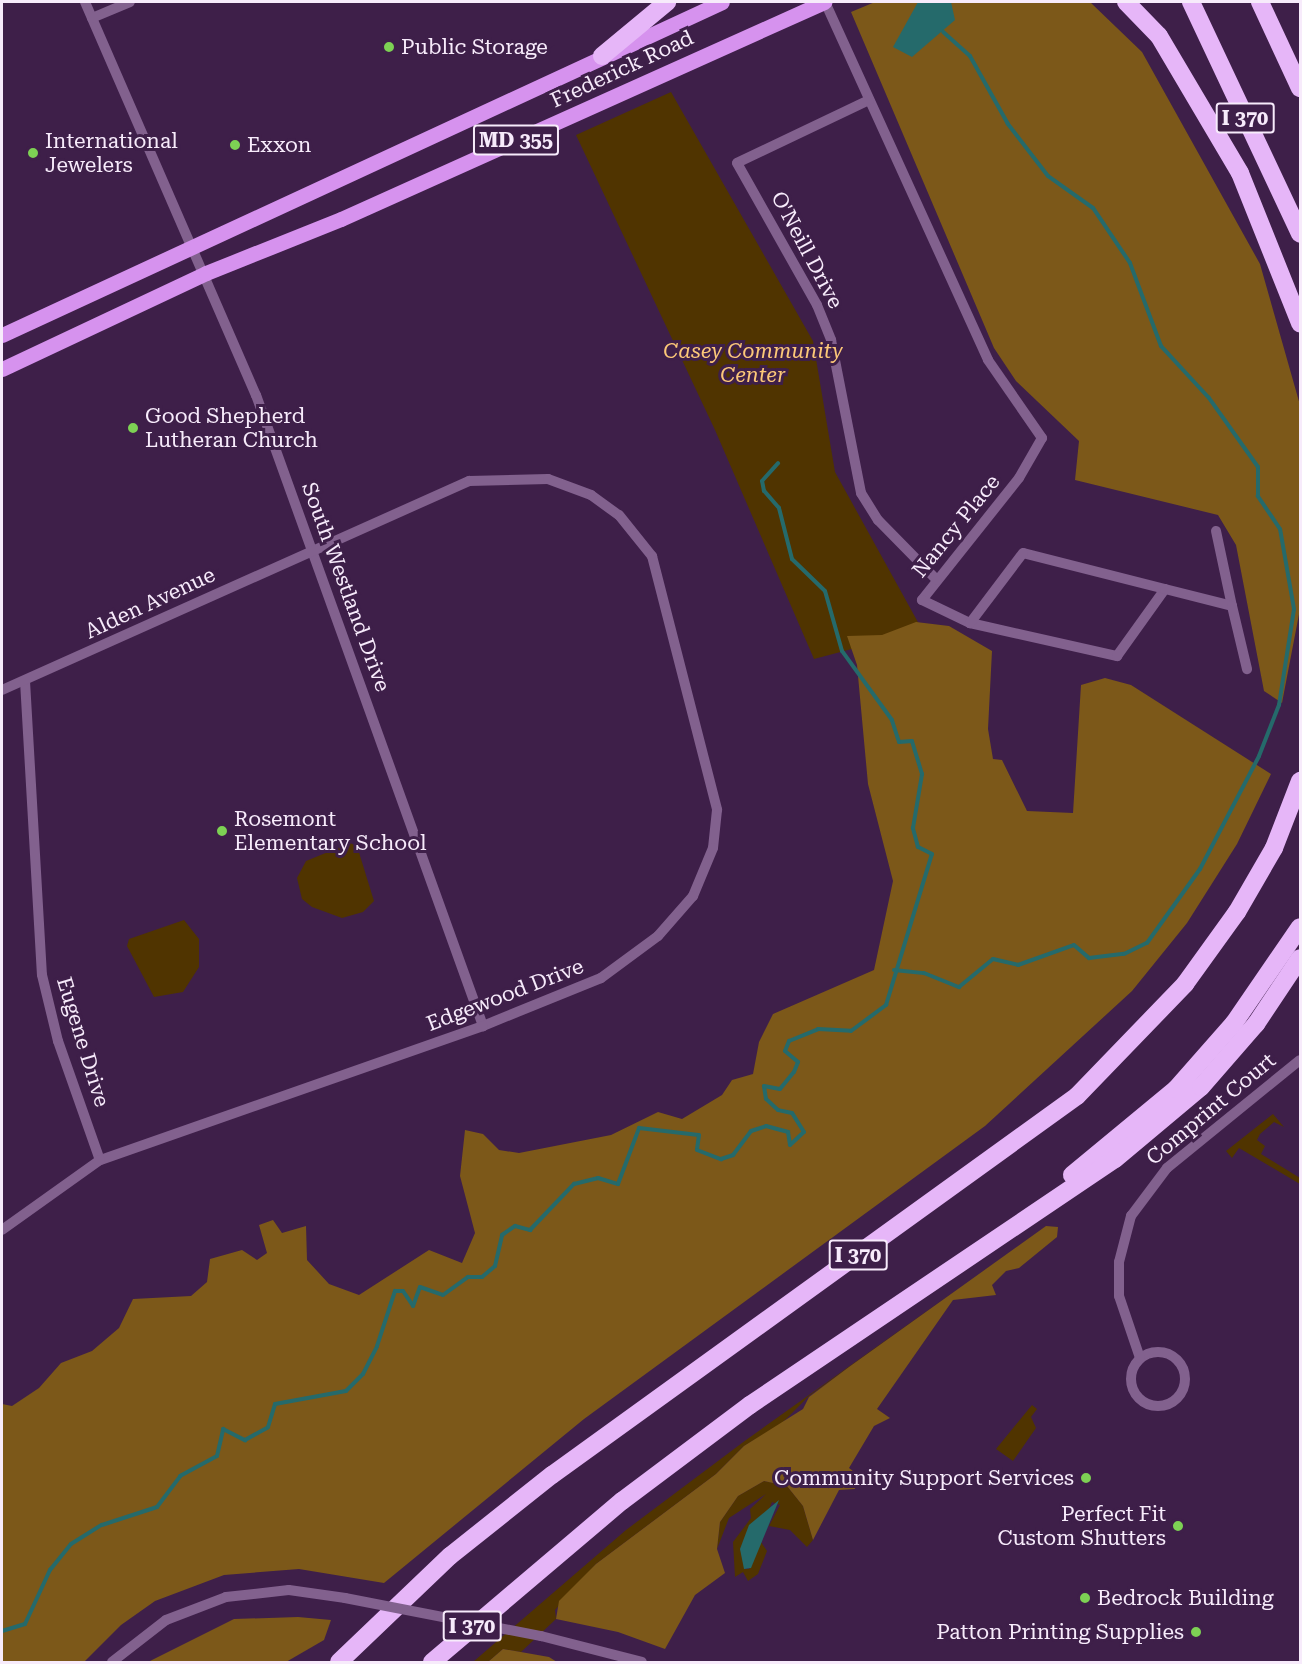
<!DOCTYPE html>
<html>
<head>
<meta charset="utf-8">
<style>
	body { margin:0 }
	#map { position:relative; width:1302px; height:1664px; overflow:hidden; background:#3e1f49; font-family:"Roboto Serif",serif }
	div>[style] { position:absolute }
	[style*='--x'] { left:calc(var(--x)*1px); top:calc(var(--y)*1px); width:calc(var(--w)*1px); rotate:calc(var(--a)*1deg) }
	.green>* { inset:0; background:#503400 }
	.forest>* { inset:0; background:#7c5819 }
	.water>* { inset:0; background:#256a6b }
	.stream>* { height:4px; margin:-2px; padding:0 2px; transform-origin:2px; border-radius:2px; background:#256a6b }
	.street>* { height:10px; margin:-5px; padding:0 5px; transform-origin:5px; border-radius:5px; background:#82618e }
	.street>.ring { margin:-5px; padding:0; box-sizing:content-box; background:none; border:10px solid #82618e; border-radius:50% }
	.primary>* { height:15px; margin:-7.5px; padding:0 7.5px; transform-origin:7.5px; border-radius:7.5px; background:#d692ee }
	.highway>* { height:18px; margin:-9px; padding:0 9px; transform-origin:9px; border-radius:9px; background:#e6b6f8 }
	.street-bridge>* { height:10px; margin:-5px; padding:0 5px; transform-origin:5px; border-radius:5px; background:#82618e }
	.dots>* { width:16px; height:16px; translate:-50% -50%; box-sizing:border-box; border:3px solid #3e1f49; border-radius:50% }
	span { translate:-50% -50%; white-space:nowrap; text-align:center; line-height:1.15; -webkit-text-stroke:6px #3e1f49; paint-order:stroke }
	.shield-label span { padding:2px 4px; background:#3e1f49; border:2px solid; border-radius:4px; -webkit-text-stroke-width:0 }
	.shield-label { font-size:20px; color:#f7ebfb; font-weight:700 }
	.poi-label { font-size:21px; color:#f7ebfb }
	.left { translate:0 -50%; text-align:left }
	.right { translate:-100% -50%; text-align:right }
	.street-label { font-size:21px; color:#f7ebfb }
	.park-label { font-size:21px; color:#fcc878; font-style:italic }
	.frame { position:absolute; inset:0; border:3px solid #f7ebfb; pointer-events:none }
</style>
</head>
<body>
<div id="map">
	<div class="green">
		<div style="clip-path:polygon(671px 92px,813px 341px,835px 472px,919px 624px,897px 637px,814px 659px,715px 430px,576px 135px)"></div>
		<div style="clip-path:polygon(350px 843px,357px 846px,374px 901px,363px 912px,342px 918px,312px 907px,302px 899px,297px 878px,306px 861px)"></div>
		<div style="clip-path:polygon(184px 920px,199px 939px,199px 967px,183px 992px,154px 997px,127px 946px,129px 939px)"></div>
		<div style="clip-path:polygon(1273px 1114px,1284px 1127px,1274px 1122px,1260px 1134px,1257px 1140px,1265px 1146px,1261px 1154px,1300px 1178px,1300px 1184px,1239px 1148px,1232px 1158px,1226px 1151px)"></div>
		<div style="clip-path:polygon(959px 1288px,809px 1396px,780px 1425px,744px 1446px,716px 1474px,596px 1564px,555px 1610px,556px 1619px,521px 1652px,503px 1649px,488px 1662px,473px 1662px,626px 1530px,746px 1440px)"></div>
		<div style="clip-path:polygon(1032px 1405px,1037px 1409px,1031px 1417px,1036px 1428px,1013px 1461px,996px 1449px)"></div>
		<div style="clip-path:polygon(764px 1481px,787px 1486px,803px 1506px,813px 1540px,807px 1547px,790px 1530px,769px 1526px,780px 1505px,772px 1502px,744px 1569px,749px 1569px,761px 1542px,767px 1551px,758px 1574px,748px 1581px,743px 1572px,735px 1577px,733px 1542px,751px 1518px,750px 1509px,766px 1494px,729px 1518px,717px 1549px,720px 1522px,738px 1496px)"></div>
	</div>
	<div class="forest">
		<div style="clip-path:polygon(875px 2px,1090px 2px,1142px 52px,1260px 264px,1300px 405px,1300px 609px,1282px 703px,1264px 691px,1236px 545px,1218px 515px,1075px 480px,1079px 441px,1016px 381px,994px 348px,851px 12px)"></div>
		<div style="clip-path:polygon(916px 622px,949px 626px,992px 651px,988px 729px,993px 759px,1002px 760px,1027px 811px,1073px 813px,1081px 685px,1105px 678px,1131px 685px,1271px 774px,1237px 844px,1187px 923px,1132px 991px,985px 1126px,584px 1419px,384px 1583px,299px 1569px,224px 1575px,155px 1601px,121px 1625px,84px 1662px,2px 1662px,2px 1404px,12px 1406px,39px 1388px,61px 1363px,92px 1351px,119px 1328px,133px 1299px,191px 1296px,207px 1282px,210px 1259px,242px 1250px,257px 1260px,267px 1253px,259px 1225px,273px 1220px,282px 1233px,306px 1226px,307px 1260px,329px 1284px,359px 1295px,429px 1250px,462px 1263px,475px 1233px,460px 1176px,465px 1130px,483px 1134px,499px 1150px,519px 1153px,611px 1135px,658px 1112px,682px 1119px,722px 1095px,732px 1080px,753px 1074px,759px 1042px,773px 1014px,874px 970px,893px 881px,868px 784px,857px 665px,847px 636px,882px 635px)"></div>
		<div style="clip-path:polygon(1046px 1226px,1058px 1227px,1057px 1237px,1019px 1268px,1006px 1271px,992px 1285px,996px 1295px,953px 1300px,877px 1409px,890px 1418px,874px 1426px,849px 1468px,857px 1474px,855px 1489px,839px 1490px,813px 1540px,803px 1506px,787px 1486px,764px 1481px,738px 1496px,720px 1522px,717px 1549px,725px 1573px,695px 1595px,665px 1649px,618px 1632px,556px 1619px,559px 1601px,596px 1564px,716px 1474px,744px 1446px,803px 1409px,809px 1397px,849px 1367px)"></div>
		<div style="clip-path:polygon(298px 1617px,331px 1620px,324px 1640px,286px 1662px,148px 1662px,234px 1619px)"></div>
		<div style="clip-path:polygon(503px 1649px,549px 1657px,557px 1662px,488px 1662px)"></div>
	</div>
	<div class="water">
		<div style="clip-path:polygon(918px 2px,951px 2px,955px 20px,912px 57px,893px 47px)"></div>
		<div style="clip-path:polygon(779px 1500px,751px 1568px,744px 1569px,740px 1549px,749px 1525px)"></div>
	</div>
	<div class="stream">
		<div style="--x:894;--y:970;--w:30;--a:6"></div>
		<div style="--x:924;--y:973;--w:38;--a:22"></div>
		<div style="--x:959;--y:987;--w:44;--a:-39.5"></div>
		<div style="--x:993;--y:959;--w:26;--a:13"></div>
		<div style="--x:1018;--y:965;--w:59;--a:-19.7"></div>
		<div style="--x:1074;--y:945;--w:20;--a:41"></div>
		<div style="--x:1089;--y:958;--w:35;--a:-7"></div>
		<div style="--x:1124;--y:954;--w:25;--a:-26"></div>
		<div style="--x:1147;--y:943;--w:91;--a:-54.4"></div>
		<div style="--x:1200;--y:869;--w:127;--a:-62.4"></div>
		<div style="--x:1259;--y:756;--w:55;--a:-68.6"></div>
		<div style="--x:1279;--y:705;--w:97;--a:-81.1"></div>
		<div style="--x:1294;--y:609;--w:81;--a:-99.9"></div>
		<div style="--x:1280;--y:529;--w:40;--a:-124"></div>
		<div style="--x:1258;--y:496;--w:29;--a:-90"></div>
		<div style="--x:1258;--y:467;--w:85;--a:-125.4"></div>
		<div style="--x:1209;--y:398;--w:71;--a:-132.7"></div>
		<div style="--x:1161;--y:346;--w:89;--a:-110.5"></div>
		<div style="--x:1130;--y:263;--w:66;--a:-123.9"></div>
		<div style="--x:1093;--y:208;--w:55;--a:-144.6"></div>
		<div style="--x:1048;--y:176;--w:66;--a:-127.6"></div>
		<div style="--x:1008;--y:124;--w:78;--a:-119.2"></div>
		<div style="--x:970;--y:56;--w:36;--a:-138"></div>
		<div style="--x:2;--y:1631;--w:24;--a:-17"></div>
		<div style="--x:25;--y:1624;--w:60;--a:-65.2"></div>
		<div style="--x:50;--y:1570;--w:33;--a:-51"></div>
		<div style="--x:71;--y:1544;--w:36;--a:-32"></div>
		<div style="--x:102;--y:1525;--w:58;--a:-18.1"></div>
		<div style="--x:157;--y:1507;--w:39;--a:-53"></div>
		<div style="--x:180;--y:1476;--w:42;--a:-28.4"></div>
		<div style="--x:217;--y:1456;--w:28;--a:-77"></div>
		<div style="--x:223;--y:1429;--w:25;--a:27"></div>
		<div style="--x:245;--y:1440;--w:26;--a:-29"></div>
		<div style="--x:268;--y:1427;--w:24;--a:-73"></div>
		<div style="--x:275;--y:1404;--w:72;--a:-10.4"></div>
		<div style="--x:346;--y:1391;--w:24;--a:-45"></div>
		<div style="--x:363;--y:1374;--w:31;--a:-63"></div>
		<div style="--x:377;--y:1346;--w:58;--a:-71.9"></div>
		<div style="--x:395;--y:1291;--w:8;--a:0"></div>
		<div style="--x:403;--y:1291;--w:18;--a:56"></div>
		<div style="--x:413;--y:1306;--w:20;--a:-70"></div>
		<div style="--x:420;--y:1287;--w:24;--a:19"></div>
		<div style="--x:443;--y:1295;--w:31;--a:-36"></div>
		<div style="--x:468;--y:1277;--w:14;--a:0"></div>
		<div style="--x:482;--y:1277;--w:17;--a:-40"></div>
		<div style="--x:495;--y:1266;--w:32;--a:-77"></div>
		<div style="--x:502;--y:1235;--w:16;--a:-35"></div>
		<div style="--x:515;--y:1226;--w:16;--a:15"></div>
		<div style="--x:530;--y:1230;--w:64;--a:-46.3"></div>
		<div style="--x:574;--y:1184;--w:25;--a:-14"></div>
		<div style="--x:598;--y:1178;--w:21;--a:17"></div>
		<div style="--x:618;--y:1184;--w:60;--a:-69.4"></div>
		<div style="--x:639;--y:1128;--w:60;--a:6.7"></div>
		<div style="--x:699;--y:1135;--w:15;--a:98"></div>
		<div style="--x:697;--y:1150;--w:26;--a:21"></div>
		<div style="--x:721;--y:1159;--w:13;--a:-18"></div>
		<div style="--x:733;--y:1155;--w:30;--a:-53"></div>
		<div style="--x:751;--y:1131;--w:16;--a:-18"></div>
		<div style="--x:766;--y:1126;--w:23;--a:15"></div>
		<div style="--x:788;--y:1132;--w:13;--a:81"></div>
		<div style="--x:790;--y:1145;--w:19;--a:-43"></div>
		<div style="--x:804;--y:1132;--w:22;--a:-122"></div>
		<div style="--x:792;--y:1113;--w:14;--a:-168"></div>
		<div style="--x:778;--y:1110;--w:16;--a:-137"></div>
		<div style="--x:766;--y:1099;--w:13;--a:-99"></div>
		<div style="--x:764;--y:1086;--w:16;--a:11"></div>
		<div style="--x:780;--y:1089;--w:22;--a:-51"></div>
		<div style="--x:794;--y:1072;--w:11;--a:-68"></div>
		<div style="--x:798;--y:1062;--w:17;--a:-140"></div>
		<div style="--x:785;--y:1051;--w:11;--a:-68"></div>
		<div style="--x:789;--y:1041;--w:31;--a:-22"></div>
		<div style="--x:818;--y:1029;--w:33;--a:3"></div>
		<div style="--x:851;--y:1031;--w:44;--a:-36.6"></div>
		<div style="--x:886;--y:1005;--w:158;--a:-73.1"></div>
		<div style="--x:932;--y:854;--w:16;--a:-153"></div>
		<div style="--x:918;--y:847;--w:20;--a:-105"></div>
		<div style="--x:913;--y:828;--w:55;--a:-80.5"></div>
		<div style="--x:922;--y:774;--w:34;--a:-107"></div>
		<div style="--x:912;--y:741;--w:13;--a:176"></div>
		<div style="--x:899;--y:742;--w:23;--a:-108"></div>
		<div style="--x:892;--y:720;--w:85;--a:-125.9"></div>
		<div style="--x:842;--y:651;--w:62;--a:-105.8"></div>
		<div style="--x:825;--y:591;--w:46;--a:-135.9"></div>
		<div style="--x:792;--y:559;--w:53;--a:-104.3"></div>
		<div style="--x:779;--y:508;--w:23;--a:-131"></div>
		<div style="--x:764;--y:491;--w:10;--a:-101"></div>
		<div style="--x:762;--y:481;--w:24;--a:-48"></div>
	</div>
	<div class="street">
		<div style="--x:85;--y:2;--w:429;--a:66.5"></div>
		<div style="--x:256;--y:395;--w:671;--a:70.21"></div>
		<div style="--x:825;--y:2;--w:393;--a:65.5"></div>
		<div style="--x:988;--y:360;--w:95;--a:55.3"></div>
		<div style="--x:1042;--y:438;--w:46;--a:119.9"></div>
		<div style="--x:1019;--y:478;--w:156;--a:128.5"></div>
		<div style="--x:922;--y:600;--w:53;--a:25.6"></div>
		<div style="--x:970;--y:623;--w:151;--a:12.7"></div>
		<div style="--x:1117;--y:656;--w:82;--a:-54.4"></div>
		<div style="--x:1165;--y:589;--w:146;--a:-165.8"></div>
		<div style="--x:1023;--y:553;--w:88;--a:127.1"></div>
		<div style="--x:92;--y:18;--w:41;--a:-22.8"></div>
		<div style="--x:869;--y:100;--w:146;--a:154.5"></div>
		<div style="--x:737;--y:163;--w:163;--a:60.6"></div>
		<div style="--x:817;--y:305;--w:38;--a:68"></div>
		<div style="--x:831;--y:340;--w:156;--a:78.9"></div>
		<div style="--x:861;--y:493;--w:32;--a:58"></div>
		<div style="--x:878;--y:520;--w:84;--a:45.5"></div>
		<div style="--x:1216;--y:531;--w:77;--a:78"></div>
		<div style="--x:1165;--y:589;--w:69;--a:14.2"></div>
		<div style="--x:1232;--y:606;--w:65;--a:76.6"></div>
		<div style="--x:25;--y:681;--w:294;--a:86.7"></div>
		<div style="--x:42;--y:975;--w:68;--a:76.4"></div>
		<div style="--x:58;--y:1041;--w:126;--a:70.6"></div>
		<div style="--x:2;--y:690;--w:512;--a:-24.11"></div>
		<div style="--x:469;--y:481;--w:79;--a:-1.5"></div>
		<div style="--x:548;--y:479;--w:46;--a:20.4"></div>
		<div style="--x:591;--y:495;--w:34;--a:36"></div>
		<div style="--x:619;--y:515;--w:53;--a:51.2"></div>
		<div style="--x:652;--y:556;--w:262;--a:75.6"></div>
		<div style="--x:717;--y:810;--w:38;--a:96"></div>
		<div style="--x:713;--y:848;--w:52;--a:112.6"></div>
		<div style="--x:693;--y:896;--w:53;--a:131.2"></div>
		<div style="--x:658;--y:936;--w:71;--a:143.6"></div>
		<div style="--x:601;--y:978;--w:127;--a:157.9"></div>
		<div style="--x:483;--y:1026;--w:406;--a:160.7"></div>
		<div style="--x:100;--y:1160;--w:120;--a:144.5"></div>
		<div class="ring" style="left:1131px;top:1352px;width:44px;height:44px"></div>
		<div style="--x:1140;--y:1358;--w:65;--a:-108.7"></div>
		<div style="--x:1119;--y:1296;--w:34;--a:-90"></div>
		<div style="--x:1119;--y:1262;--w:48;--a:-75.4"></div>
		<div style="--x:1131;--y:1216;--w:60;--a:-53.1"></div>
		<div style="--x:1167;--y:1168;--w:171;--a:-39.1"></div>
		<div style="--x:541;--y:1636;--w:104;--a:14.4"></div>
		<div style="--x:112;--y:1662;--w:68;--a:-37.9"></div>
		<div style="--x:166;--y:1620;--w:64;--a:-21"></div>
		<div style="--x:226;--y:1597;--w:63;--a:-6.3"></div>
		<div style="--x:289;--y:1590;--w:57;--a:8.1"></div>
	</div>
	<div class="primary">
		<div style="--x:2;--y:335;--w:793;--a:-24.82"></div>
		<div style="--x:2;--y:369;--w:225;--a:-25.2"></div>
		<div style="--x:206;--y:273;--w:145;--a:-21.8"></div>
		<div style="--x:341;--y:219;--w:530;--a:-24.19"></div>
	</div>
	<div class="highway">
		<div style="--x:1126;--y:2;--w:47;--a:45.9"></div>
		<div style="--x:1159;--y:36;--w:159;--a:59.4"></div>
		<div style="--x:1240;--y:173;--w:162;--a:68.2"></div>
		<div style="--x:1191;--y:2;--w:256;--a:64.8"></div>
		<div style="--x:1260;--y:2;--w:95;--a:65.1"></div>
		<div style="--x:602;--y:56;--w:85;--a:-39.7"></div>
		<div style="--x:1072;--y:1175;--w:135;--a:-39.6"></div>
		<div style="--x:1176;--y:1089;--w:88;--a:-48.7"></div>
		<div style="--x:1234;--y:1023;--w:116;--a:-55.5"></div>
		<div style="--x:339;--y:1662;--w:153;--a:-43.7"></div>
		<div style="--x:450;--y:1556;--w:130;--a:-38.5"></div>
		<div style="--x:552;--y:1475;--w:648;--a:-35.83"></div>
		<div style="--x:1077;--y:1096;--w:156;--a:-46"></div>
		<div style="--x:1185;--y:984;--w:89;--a:-54.2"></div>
		<div style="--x:1237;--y:912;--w:74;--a:-60"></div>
		<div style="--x:1274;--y:848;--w:72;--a:-68.8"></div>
		<div style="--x:432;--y:1662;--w:249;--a:-40.3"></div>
		<div style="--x:622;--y:1501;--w:160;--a:-36.9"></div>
		<div style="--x:750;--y:1405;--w:440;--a:-34"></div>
		<div style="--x:1115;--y:1159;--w:112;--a:-39.9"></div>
		<div style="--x:1201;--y:1087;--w:84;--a:-48.9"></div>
		<div style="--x:1256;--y:1024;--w:79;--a:-56.3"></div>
	</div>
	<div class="street-bridge">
		<div style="--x:345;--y:1598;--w:200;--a:11"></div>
	</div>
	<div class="dots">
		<div style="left:389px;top:47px;background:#7dd154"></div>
		<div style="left:235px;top:145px;background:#7dd154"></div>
		<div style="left:33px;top:153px;background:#7dd154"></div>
		<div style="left:133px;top:428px;background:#7dd154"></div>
		<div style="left:222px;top:831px;background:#7dd154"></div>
		<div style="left:1086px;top:1478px;background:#7dd154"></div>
		<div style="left:1178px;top:1526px;background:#7dd154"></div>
		<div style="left:1085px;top:1598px;background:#7dd154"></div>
		<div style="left:1196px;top:1632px;background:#7dd154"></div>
	</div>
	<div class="shield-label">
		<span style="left:1245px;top:118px">I 370</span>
		<span style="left:516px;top:140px">MD 355</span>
		<span style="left:858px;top:1255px">I 370</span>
		<span style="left:472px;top:1626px">I 370</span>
	</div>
	<div class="poi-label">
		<span class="left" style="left:401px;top:47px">Public Storage</span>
		<span class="left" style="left:45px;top:153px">International<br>Jewelers</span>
		<span class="left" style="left:247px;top:145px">Exxon</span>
		<span class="left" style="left:145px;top:428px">Good Shepherd<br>Lutheran Church</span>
		<span class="left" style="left:234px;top:831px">Rosemont<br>Elementary School</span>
		<span class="right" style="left:1074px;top:1478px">Community Support Services</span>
		<span class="right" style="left:1166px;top:1526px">Perfect Fit<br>Custom Shutters</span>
		<span class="left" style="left:1097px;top:1598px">Bedrock Building</span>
		<span class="right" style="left:1184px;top:1632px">Patton Printing Supplies</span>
	</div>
	<div class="street-label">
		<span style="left:622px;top:69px;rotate:-25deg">Frederick Road</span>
		<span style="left:807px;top:250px;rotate:62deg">O'Neill Drive</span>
		<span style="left:956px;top:526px;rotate:-51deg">Nancy Place</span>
		<span style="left:346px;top:587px;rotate:70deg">South Westland Drive</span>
		<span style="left:150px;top:603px;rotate:-25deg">Alden Avenue</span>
		<span style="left:505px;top:995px;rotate:-21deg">Edgewood Drive</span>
		<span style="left:83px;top:1042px;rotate:73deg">Eugene Drive</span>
		<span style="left:1211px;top:1109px;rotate:-40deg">Comprint Court</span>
	</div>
	<div class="park-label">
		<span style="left:753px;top:363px">Casey Community<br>Center</span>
	</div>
	<div class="frame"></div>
</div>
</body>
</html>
